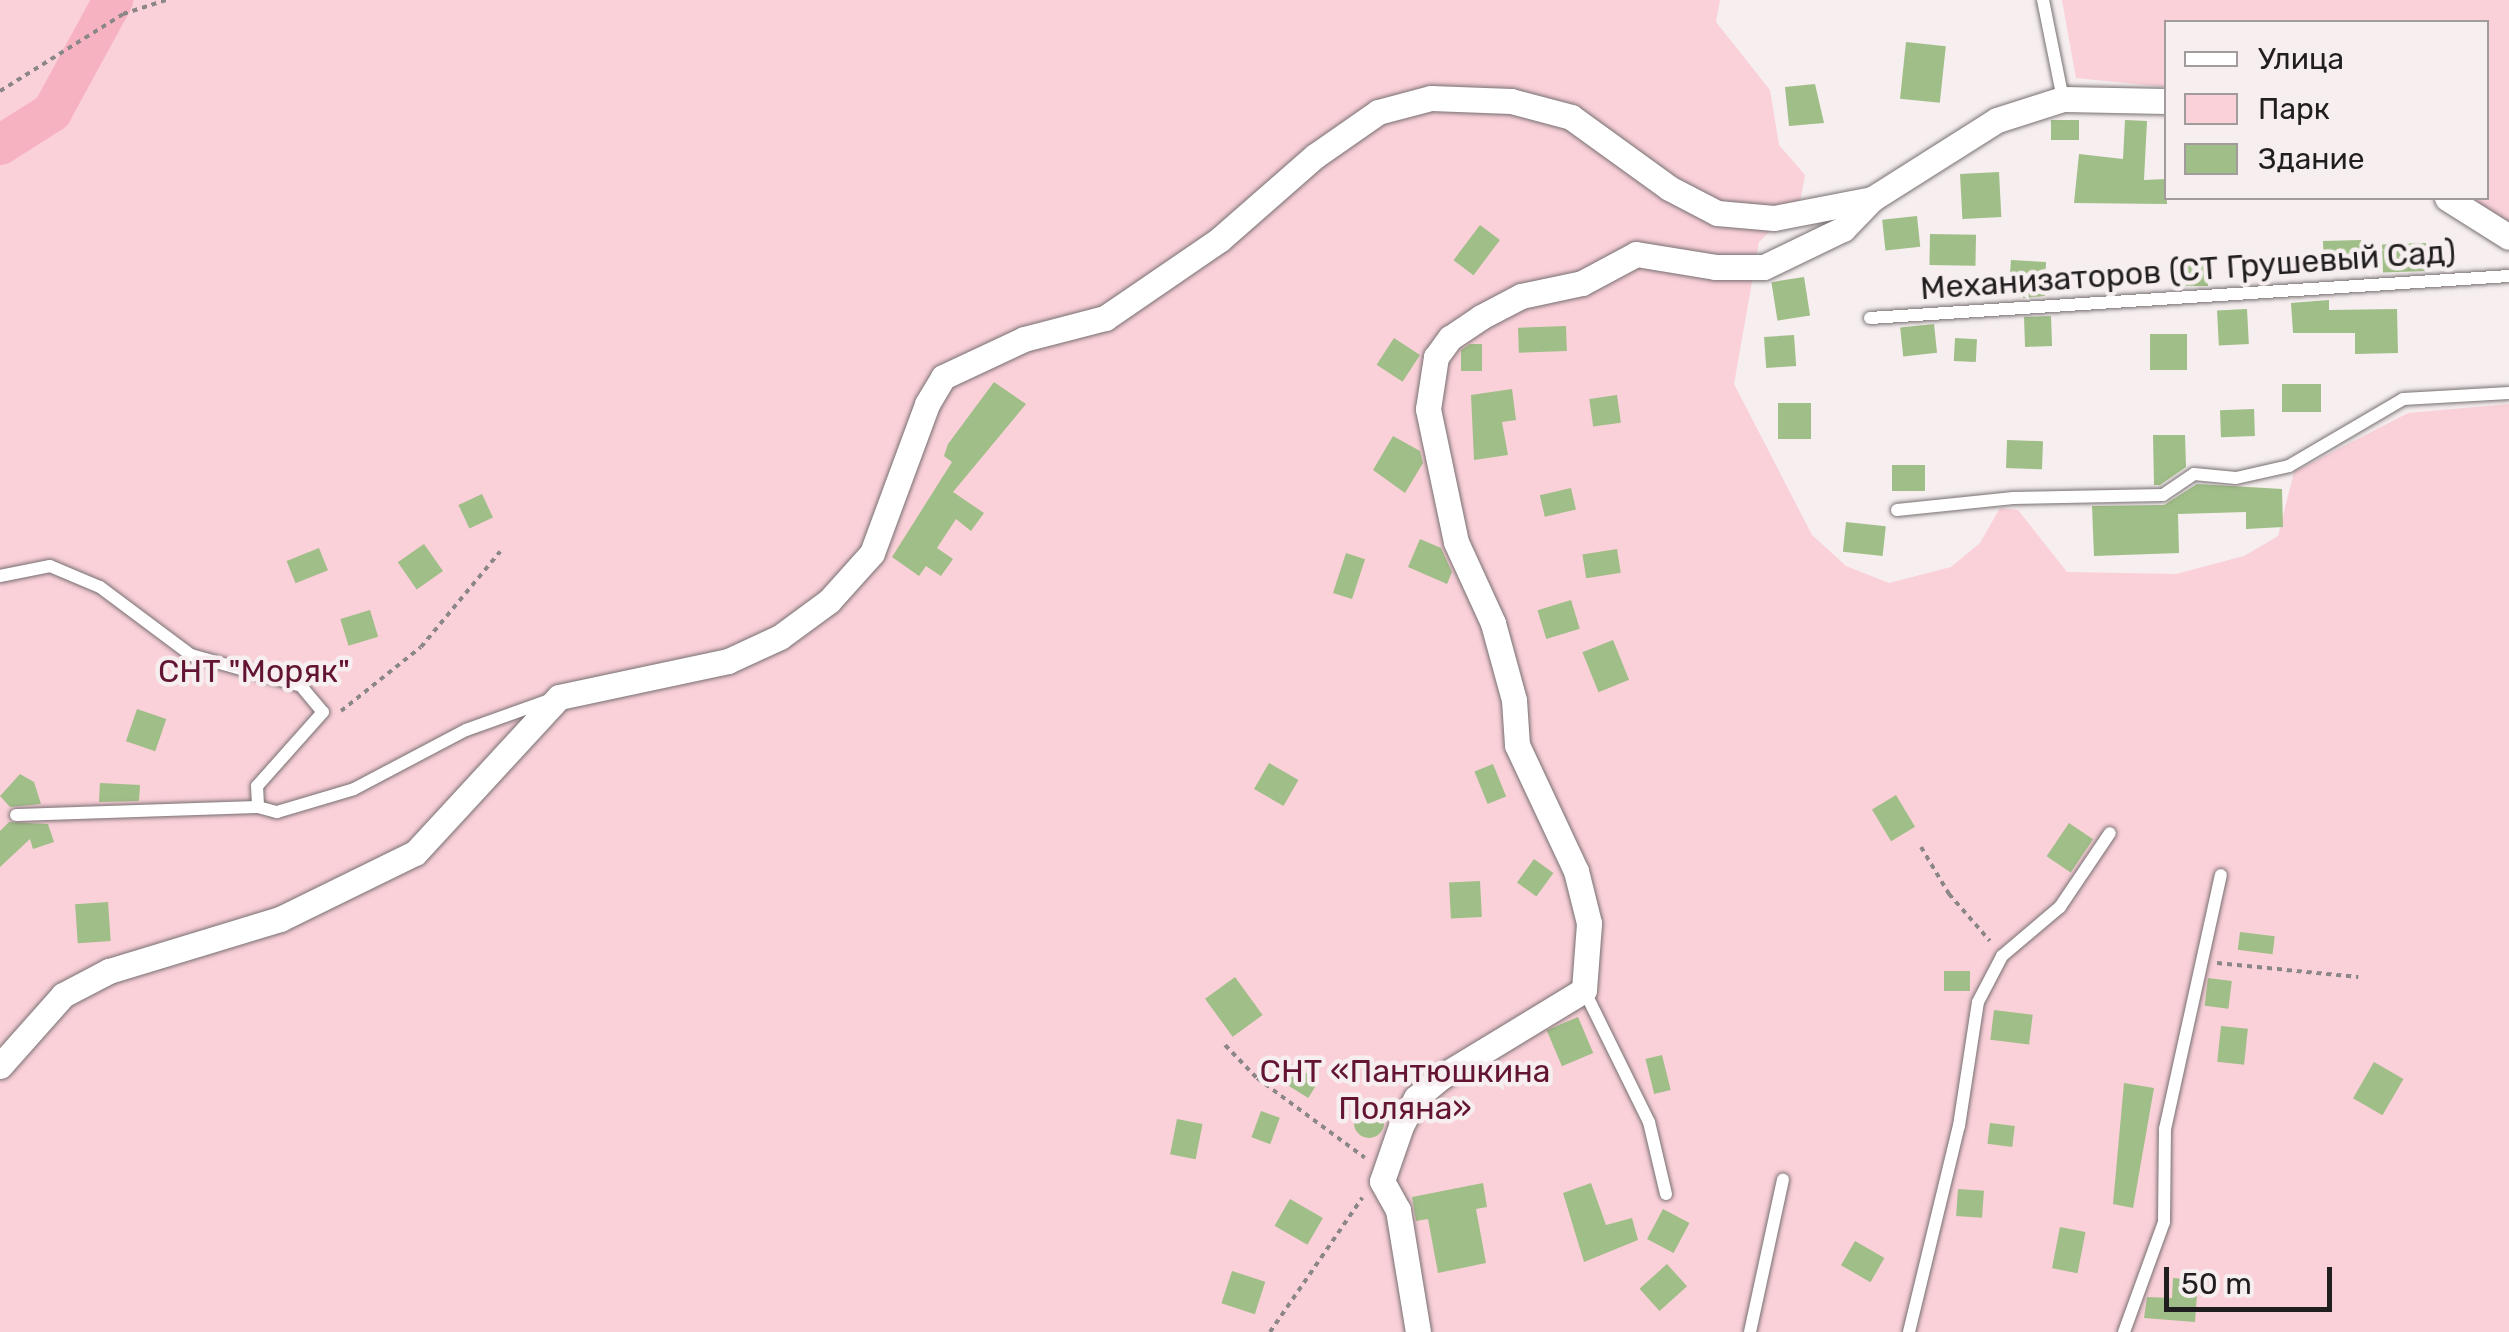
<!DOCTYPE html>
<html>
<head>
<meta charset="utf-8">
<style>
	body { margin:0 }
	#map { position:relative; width:2509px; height:1332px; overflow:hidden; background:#f6eeef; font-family:Rubik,sans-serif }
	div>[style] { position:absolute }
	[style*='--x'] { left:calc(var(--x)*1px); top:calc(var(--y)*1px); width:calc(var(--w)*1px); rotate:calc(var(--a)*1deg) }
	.green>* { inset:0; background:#fad0d9 }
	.river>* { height:40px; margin:-20px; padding:0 20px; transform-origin:20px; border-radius:20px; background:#f7b2c2 }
	.building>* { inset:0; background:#a0be87; transform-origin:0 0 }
	.round { border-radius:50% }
	.path>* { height:4px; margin-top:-2px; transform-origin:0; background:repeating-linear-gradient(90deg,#8b8687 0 5px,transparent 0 10px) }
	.roads { filter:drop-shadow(0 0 2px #777071) drop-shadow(0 0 2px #777071) }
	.lane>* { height:12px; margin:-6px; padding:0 6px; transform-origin:6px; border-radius:6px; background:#fff }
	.street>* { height:25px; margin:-12.5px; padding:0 12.5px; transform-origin:12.5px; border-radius:12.5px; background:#fff }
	span { translate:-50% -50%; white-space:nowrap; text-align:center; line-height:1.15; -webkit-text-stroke:9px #f6eeef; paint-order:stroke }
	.street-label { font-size:32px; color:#211e1f }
	.park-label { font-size:32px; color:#631432 }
	.legend { position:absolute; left:2164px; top:20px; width:325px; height:180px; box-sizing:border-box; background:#f6eeef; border:2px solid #a19b9c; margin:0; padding:12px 18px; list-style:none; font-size:30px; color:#211e1f }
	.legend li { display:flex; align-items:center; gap:20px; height:50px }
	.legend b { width:50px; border:2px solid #a19b9c }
	.scale { position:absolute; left:2164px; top:1267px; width:168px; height:45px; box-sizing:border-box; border:5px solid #211e1f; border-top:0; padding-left:12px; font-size:30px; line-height:35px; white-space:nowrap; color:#211e1f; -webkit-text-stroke:8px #f6eeef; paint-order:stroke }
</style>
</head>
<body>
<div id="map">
	<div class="green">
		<div style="clip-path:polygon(0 0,1720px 0,1716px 22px,1770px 90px,1779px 145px,1805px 175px,1800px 202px,1759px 242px,1734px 384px,1812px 535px,1846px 566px,1889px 583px,1951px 567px,1980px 543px,2000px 508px,2018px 510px,2067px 572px,2176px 574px,2244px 556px,2278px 536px,2294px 472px,2408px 413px,2509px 404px,2509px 1332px,0 1332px)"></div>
		<div style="clip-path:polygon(2062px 0,2509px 0,2509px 224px,2469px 198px,2486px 198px,2486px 22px,2166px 22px,2166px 87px,2076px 78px)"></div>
	</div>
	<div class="river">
		<div style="--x:0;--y:145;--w:62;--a:-32.4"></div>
		<div style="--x:52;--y:112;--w:128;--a:-61.4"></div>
	</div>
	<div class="building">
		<div style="left:1906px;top:42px;width:40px;height:57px;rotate:6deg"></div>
		<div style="clip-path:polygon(1815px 84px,1824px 123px,1789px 126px,1785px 87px)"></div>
		<div style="left:2051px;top:120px;width:28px;height:20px"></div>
		<div style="clip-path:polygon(2125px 120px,2147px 121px,2144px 180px,2166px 179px,2167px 204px,2074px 203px,2079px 154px,2123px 159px)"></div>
		<div style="left:1999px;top:172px;width:45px;height:39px;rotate:87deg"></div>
		<div style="left:1917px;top:216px;width:31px;height:35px;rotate:84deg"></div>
		<div style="left:1480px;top:225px;width:25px;height:44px;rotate:37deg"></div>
		<div style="left:1930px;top:234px;width:46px;height:31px;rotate:1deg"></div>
		<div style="clip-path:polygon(2361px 240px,2362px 259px,2348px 259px,2348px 271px,2324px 272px,2323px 241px)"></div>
		<div style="left:2426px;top:243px;width:28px;height:44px;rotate:88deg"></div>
		<div style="left:2186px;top:256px;width:22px;height:30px"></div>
		<div style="clip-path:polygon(2011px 260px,2046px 262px,2045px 296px,2023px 298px,2023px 289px,2009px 288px)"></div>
		<div style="left:1804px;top:277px;width:39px;height:33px;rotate:81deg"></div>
		<div style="clip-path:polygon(2329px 300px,2329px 310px,2397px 309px,2398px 353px,2355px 354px,2355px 333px,2293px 333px,2291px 303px)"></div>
		<div style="left:2247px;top:309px;width:35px;height:30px;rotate:87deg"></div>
		<div style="left:2051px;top:316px;width:30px;height:27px;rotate:88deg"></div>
		<div style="left:1934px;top:324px;width:29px;height:34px;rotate:84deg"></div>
		<div style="left:1566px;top:326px;width:25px;height:48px;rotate:88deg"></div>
		<div style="left:2150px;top:334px;width:37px;height:36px"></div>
		<div style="left:1794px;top:335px;width:31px;height:30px;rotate:86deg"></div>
		<div style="left:1394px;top:338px;width:31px;height:32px;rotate:33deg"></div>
		<div style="left:1955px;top:338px;width:22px;height:23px;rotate:3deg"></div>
		<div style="clip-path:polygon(1470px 344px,1482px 344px,1482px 371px,1461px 371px,1461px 350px)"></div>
		<div style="clip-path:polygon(994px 382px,1026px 404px,953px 492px,984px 513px,971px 531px,956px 519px,937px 548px,953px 559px,941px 576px,926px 566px,919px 576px,892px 557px,952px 462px,944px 456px,948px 444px)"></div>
		<div style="left:2282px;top:384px;width:39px;height:28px"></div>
		<div style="clip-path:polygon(1512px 389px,1516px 420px,1502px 422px,1508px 455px,1474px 460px,1471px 395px)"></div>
		<div style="left:1617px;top:395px;width:28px;height:28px;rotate:82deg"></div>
		<div style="left:1778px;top:403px;width:33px;height:36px"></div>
		<div style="left:2254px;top:409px;width:27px;height:34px;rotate:88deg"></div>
		<div style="clip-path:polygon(2153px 435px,2185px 435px,2186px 467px,2160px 485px,2154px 485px)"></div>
		<div style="clip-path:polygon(1393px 436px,1420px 451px,1423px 463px,1405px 493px,1373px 470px)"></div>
		<div style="left:2007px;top:440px;width:36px;height:28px;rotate:2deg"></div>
		<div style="left:1892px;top:465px;width:33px;height:26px"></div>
		<div style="clip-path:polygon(2197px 484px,2282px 489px,2283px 527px,2246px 529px,2246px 512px,2178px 514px,2179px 553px,2094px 556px,2092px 506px,2164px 505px)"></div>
		<div style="left:1571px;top:488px;width:22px;height:32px;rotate:77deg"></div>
		<div style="left:482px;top:494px;width:26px;height:26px;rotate:65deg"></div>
		<div style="left:1846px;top:522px;width:40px;height:30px;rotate:6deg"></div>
		<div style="clip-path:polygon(1420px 539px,1441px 548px,1452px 572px,1447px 584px,1408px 567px)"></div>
		<div style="left:424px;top:544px;width:33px;height:32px;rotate:55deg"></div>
		<div style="left:319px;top:548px;width:24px;height:35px;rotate:68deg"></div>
		<div style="left:1617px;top:549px;width:24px;height:35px;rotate:81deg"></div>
		<div style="left:1346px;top:553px;width:20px;height:42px;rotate:18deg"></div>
		<div style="left:1571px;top:600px;width:30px;height:35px;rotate:73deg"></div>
		<div style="left:370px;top:610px;width:28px;height:31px;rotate:73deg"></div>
		<div style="left:1613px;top:640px;width:43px;height:33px;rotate:68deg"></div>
		<div style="left:137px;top:709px;width:31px;height:34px;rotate:19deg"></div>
		<div style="left:1269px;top:763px;width:34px;height:30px;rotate:30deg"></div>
		<div style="left:1493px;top:764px;width:35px;height:20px;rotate:68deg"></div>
		<div style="clip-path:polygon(20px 774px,34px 782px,41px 804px,10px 807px,0 796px)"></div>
		<div style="clip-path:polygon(100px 783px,140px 785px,139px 801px,99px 802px)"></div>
		<div style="left:1896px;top:795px;width:37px;height:28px;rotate:59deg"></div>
		<div style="clip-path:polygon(9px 822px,48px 824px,54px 842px,33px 849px,30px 839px,0 867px,0 831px)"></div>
		<div style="left:2069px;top:823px;width:29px;height:40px;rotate:34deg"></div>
		<div style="left:1534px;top:859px;width:24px;height:29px;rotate:36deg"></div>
		<div style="left:1480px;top:881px;width:36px;height:31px;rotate:87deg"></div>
		<div style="left:108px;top:902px;width:39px;height:33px;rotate:86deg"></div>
		<div style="left:2240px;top:932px;width:35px;height:18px;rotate:7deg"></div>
		<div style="left:1970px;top:971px;width:20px;height:26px;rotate:90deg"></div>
		<div style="left:1235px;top:977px;width:47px;height:37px;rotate:54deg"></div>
		<div style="left:2208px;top:978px;width:24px;height:28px;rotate:7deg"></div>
		<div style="left:1994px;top:1010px;width:39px;height:30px;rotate:7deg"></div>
		<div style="left:1578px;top:1017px;width:39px;height:34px;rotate:67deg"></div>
		<div style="left:2221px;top:1026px;width:27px;height:36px;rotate:6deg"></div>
		<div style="left:1662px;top:1055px;width:36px;height:17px;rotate:76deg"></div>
		<div style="left:2374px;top:1062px;width:34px;height:42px;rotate:30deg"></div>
		<div style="left:1290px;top:1063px;width:34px;height:20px;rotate:32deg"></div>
		<div style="clip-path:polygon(2124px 1083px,2154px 1088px,2133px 1208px,2113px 1204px)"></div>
		<div class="round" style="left:1354px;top:1108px;width:30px;height:30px"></div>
		<div style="left:1261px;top:1111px;width:20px;height:28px;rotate:20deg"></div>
		<div style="left:1177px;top:1119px;width:26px;height:36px;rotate:11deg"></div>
		<div style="left:1990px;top:1123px;width:25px;height:21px;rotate:7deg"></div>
		<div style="clip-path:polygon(1483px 1183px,1487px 1207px,1476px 1209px,1486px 1263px,1438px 1273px,1428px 1219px,1416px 1221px,1412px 1197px)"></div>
		<div style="clip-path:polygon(1591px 1183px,1606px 1225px,1632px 1218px,1638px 1240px,1584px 1262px,1563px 1193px)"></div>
		<div style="left:1958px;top:1189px;width:26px;height:27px;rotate:4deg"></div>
		<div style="left:1290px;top:1199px;width:38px;height:31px;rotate:30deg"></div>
		<div style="left:1663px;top:1209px;width:30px;height:34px;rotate:28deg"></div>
		<div style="left:2060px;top:1227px;width:26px;height:42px;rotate:11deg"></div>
		<div style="left:1855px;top:1241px;width:34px;height:28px;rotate:30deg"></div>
		<div style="left:1667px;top:1264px;width:30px;height:37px;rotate:48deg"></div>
		<div style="left:1232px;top:1271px;width:35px;height:34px;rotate:18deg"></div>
		<div style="clip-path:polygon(2173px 1278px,2198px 1280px,2195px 1322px,2144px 1318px,2147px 1297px,2172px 1298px)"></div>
	</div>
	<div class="path">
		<div style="--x:0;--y:91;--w:145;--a:-32"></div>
		<div style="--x:123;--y:14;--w:45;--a:-18"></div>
		<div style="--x:341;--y:711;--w:102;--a:-38.7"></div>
		<div style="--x:421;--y:647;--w:124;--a:-50.3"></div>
		<div style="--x:1921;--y:847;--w:55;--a:59.2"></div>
		<div style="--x:1949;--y:894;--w:62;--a:48.9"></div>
		<div style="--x:2217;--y:963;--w:142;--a:5.7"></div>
		<div style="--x:1225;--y:1045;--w:46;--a:45.9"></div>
		<div style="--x:1257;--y:1078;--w:134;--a:36.5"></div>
		<div style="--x:1270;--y:1332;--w:163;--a:-55.5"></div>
	</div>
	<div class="roads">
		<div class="lane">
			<div style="--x:2043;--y:0;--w:101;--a:78.6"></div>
			<div style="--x:1870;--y:318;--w:640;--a:-3.76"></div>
			<div style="--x:1897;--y:510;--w:117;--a:-5.9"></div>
			<div style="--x:2013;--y:498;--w:150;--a:-1.1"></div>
			<div style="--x:2163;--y:495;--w:37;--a:-34"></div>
			<div style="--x:2194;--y:474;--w:42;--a:5.4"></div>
			<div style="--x:2236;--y:478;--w:54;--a:-12.8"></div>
			<div style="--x:2289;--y:466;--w:132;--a:-30.4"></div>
			<div style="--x:2403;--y:399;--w:106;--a:-3.2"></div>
			<div style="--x:0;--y:576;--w:51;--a:-11.3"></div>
			<div style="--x:50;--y:566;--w:54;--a:22.8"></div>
			<div style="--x:100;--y:587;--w:114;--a:36.8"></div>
			<div style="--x:191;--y:655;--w:114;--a:15.7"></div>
			<div style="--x:301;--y:686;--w:34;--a:50"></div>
			<div style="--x:323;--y:712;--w:99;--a:131.7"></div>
			<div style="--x:257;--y:786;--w:21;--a:87"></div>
			<div style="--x:258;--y:807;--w:20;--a:15"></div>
			<div style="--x:277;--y:812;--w:80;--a:-16.6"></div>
			<div style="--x:354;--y:789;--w:127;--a:-27.8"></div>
			<div style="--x:466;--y:730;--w:86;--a:-19.7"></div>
			<div style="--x:16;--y:815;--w:242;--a:-1.9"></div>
			<div style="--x:1584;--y:990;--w:147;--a:63.8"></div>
			<div style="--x:1649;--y:1122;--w:74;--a:76.7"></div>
			<div style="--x:1750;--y:1332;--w:156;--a:-77.8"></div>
			<div style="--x:1909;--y:1332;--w:212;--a:-76.4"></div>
			<div style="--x:1959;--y:1126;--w:125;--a:-81.3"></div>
			<div style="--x:1978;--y:1002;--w:52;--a:-62.4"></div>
			<div style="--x:2002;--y:956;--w:76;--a:-40.2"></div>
			<div style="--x:2060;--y:907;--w:89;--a:-56"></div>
			<div style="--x:2124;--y:1332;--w:117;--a:-70"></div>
			<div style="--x:2164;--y:1222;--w:93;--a:-89.4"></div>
			<div style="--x:2165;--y:1129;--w:260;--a:-77.6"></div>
		</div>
		<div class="street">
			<div style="--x:2447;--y:198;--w:73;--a:32.2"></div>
			<div style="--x:0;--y:1066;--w:95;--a:-48.4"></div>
			<div style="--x:63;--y:995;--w:52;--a:-27.6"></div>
			<div style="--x:109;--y:971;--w:179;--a:-16.9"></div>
			<div style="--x:280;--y:919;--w:150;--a:-26.1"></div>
			<div style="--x:415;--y:853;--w:212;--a:-47.3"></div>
			<div style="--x:559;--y:697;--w:173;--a:-12"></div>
			<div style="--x:728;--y:661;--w:57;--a:-24.8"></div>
			<div style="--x:780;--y:637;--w:61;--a:-36.3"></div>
			<div style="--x:829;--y:601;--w:64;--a:-48.1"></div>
			<div style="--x:872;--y:553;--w:159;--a:-69.7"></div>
			<div style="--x:927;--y:404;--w:31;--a:-59"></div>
			<div style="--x:943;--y:377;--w:89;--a:-25.1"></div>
			<div style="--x:1024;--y:339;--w:84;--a:-14.5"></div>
			<div style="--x:1105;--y:318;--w:138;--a:-34.4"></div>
			<div style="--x:1219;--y:240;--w:128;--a:-41.2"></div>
			<div style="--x:1315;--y:156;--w:77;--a:-34.9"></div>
			<div style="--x:1378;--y:112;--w:55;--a:-14.8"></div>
			<div style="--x:1431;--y:98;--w:80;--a:2.1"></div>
			<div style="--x:1511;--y:101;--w:62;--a:14.9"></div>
			<div style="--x:1571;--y:117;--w:121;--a:35.9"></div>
			<div style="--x:1669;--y:188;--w:54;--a:27.5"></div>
			<div style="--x:1717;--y:213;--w:57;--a:5"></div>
			<div style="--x:1774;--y:218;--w:100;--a:-11"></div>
			<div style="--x:1418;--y:1332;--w:124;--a:-99.3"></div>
			<div style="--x:1398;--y:1210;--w:33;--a:-119"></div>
			<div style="--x:1382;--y:1181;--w:58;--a:-70.9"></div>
			<div style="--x:1401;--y:1126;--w:32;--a:-62"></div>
			<div style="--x:1416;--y:1098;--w:33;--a:-40"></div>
			<div style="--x:1441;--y:1077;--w:167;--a:-31.3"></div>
			<div style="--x:1584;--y:990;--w:67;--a:-85.7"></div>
			<div style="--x:1589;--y:923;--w:54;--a:-104"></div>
			<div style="--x:1576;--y:871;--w:139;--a:-115.1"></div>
			<div style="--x:1517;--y:745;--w:45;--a:-93.8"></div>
			<div style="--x:1514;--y:700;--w:80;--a:-105.3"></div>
			<div style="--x:1493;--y:623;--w:89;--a:-114.6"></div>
			<div style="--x:1456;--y:542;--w:136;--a:-101.9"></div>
			<div style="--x:1428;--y:409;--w:53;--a:-81.3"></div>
			<div style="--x:1436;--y:357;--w:24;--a:-54"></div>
			<div style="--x:1450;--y:338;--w:37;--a:-34"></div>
			<div style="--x:1481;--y:317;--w:45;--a:-27.7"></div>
			<div style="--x:1521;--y:296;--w:62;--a:-12"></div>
			<div style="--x:1582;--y:283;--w:61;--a:-28.2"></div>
			<div style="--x:1636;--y:254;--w:80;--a:9.3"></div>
			<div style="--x:1715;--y:267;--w:49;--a:0"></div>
			<div style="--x:1764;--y:267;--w:88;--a:-25.7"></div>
			<div style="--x:1843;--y:229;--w:42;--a:-46"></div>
			<div style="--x:1872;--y:199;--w:148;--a:-32.3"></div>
			<div style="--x:1997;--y:120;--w:69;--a:-17.7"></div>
			<div style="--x:2063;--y:99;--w:103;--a:1.1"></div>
		</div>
	</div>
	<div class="street-label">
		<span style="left:2188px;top:270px;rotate:-4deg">Механизаторов (СТ Грушевый Сад)</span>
	</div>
	<div class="park-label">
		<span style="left:254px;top:671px">СНТ "Моряк"</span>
		<span style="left:1405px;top:1090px">СНТ «Пантюшкина<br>Поляна»</span>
	</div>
	<ul class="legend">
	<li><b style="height:12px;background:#fff"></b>Улица</li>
	<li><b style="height:28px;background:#fad0d9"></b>Парк</li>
	<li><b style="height:28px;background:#a0be87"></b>Здание</li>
	</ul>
	<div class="scale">50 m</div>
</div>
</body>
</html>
